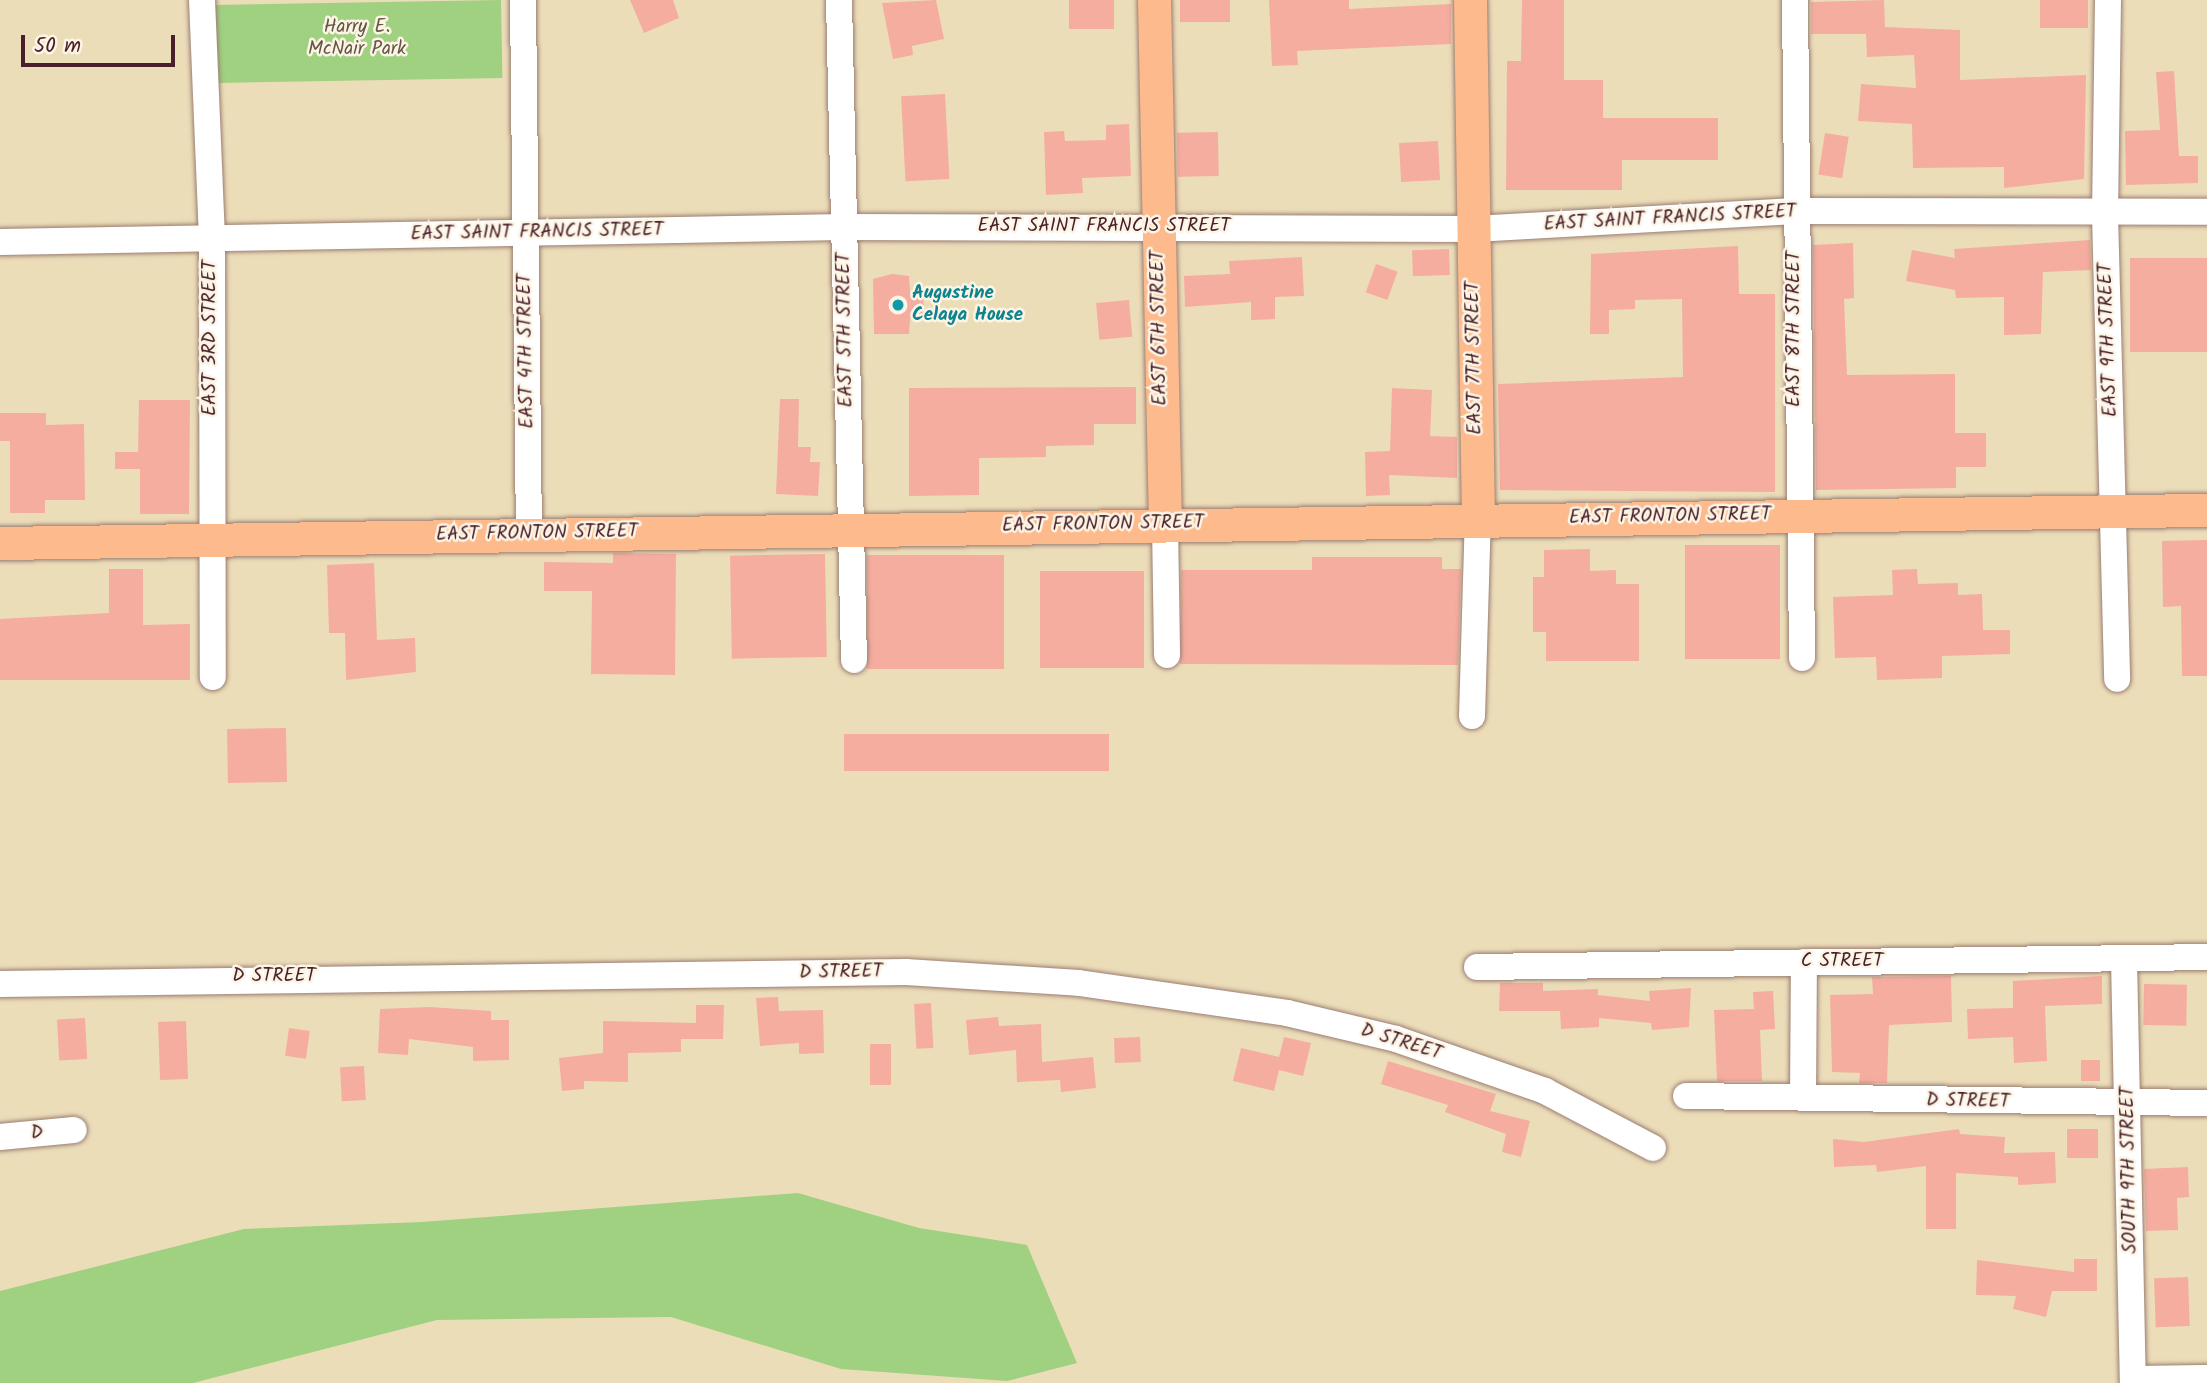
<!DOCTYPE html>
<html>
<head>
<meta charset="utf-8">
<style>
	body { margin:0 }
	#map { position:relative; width:2207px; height:1383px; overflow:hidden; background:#ecddb9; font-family:Kalam,sans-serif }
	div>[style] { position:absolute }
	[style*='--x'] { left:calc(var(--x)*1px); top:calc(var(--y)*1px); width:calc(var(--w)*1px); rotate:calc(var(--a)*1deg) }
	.green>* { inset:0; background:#9fd180; transform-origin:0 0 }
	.building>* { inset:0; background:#f5ada0; transform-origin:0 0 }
	.roads { filter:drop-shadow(0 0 2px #9b7e72) drop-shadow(0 0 2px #9b7e72) }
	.minor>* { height:26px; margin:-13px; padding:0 13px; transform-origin:13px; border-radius:13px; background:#fff }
	.major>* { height:33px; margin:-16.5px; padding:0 16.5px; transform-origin:16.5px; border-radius:16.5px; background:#fcba8d }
	.dots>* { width:19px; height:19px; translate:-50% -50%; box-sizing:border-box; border:4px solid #fcf5e5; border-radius:50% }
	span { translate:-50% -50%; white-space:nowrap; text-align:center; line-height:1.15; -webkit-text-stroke:5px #fcf5e5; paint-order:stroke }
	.park-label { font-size:19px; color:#645444 }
	.street-label { font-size:19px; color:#4a1f2b }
	.culture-label { font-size:19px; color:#0d838f; font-weight:700 }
	.left { translate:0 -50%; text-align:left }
	.scale { position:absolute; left:21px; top:35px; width:154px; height:32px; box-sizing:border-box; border:4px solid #4a1f2b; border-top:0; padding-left:9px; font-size:21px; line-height:24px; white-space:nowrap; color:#4a1f2b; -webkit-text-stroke:5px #fcf5e5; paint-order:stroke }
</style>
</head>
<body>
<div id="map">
	<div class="green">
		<div style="left:501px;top:0;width:78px;height:288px;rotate:89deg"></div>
		<div style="clip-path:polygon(798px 1193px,919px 1228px,1027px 1245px,1077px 1363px,1007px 1381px,841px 1369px,671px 1317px,437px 1320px,193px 1383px,0 1383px,0 1291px,244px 1229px,422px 1222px)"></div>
	</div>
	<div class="building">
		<div style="clip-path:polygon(630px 0,673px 0,679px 18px,644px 33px)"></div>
		<div style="clip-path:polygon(936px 0,944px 39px,912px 46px,913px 55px,893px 59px,882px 3px)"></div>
		<div style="left:1069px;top:0;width:45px;height:29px"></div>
		<div style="left:1180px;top:0;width:50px;height:22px"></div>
		<div style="clip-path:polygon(1269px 0,1349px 0,1349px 9px,1451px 4px,1451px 44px,1297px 51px,1298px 65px,1272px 66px)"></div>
		<div style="clip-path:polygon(1522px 0,1564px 0,1564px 80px,1603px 80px,1603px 118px,1718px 118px,1718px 160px,1622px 160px,1622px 190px,1506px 190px,1507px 61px,1521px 61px)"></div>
		<div style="clip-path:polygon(1884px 0,1885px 27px,1960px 30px,1960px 80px,2086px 75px,2084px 179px,2004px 188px,2004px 167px,1913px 168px,1912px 124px,1858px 121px,1861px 84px,1916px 88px,1914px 55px,1867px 57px,1866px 34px,1811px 34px,1811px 2px)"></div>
		<div style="left:2040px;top:0;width:48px;height:28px"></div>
		<div style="clip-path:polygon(2174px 71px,2179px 156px,2198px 156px,2198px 183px,2126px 185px,2125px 131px,2160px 130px,2156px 72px)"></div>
		<div style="left:945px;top:94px;width:85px;height:44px;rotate:87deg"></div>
		<div style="clip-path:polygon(1129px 124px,1131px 176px,1082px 178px,1083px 193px,1046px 195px,1044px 132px,1064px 131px,1065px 141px,1106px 140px,1106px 125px)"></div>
		<div style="left:1218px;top:132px;width:44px;height:41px;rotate:89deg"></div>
		<div style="left:1825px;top:133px;width:24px;height:42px;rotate:9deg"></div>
		<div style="left:1438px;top:141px;width:39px;height:39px;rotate:87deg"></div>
		<div style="clip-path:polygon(2090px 240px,2091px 270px,2043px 272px,2041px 334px,2004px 335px,2004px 297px,1956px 298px,1955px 290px,1906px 281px,1912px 250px,1955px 258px,1954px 249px)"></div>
		<div style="clip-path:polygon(1853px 243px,1854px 298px,1844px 299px,1847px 375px,1955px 374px,1955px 433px,1986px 433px,1986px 467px,1956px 467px,1956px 488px,1816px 490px,1813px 245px)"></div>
		<div style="clip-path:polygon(1738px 246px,1739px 294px,1775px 294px,1775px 492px,1500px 490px,1498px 384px,1683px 377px,1682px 299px,1635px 300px,1635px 309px,1609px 310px,1609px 334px,1590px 334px,1591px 254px)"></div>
		<div style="left:1449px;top:249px;width:26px;height:37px;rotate:88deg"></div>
		<div style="clip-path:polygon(1302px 257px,1304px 296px,1275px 297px,1275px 319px,1251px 320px,1251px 302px,1185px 307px,1184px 276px,1230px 274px,1229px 261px)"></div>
		<div style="left:2130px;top:258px;width:77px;height:94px"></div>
		<div style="left:1376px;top:264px;width:23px;height:30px;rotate:20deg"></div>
		<div style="clip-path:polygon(892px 274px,909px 276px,910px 291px,923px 289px,924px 318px,910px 319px,909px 334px,874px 334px,873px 279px)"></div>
		<div style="left:1129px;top:300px;width:37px;height:33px;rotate:85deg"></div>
		<div style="clip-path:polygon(1136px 387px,1136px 424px,1094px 424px,1094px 445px,1046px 446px,1046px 457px,979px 458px,979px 495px,909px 496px,909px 388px)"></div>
		<div style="clip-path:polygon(1392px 388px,1432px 390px,1430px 436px,1457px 437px,1457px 478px,1389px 475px,1390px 495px,1366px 496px,1365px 452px,1390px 451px)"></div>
		<div style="clip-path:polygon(780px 399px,799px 399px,798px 447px,811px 447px,810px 462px,820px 462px,818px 496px,776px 494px)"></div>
		<div style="clip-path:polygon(139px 400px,190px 400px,189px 514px,140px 514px,140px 469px,115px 469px,115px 452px,138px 452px)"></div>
		<div style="clip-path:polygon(0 413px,46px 413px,46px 425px,84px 424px,85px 500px,45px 500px,45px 513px,10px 513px,10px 441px,0 441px)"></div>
		<div style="clip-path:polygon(2207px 540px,2207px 676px,2182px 676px,2181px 606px,2163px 607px,2162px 541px)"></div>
		<div style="left:1685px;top:545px;width:95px;height:114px"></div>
		<div style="clip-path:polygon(1590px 549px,1590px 571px,1616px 570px,1616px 584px,1639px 584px,1639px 661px,1546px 661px,1546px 632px,1533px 632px,1533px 577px,1544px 577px,1544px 550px)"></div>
		<div style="clip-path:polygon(613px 553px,676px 554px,675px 675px,591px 674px,592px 591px,544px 591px,544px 562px,613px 563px)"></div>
		<div style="left:825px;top:554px;width:103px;height:95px;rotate:89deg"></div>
		<div style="left:867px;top:555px;width:137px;height:114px"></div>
		<div style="clip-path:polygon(1312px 557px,1442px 557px,1442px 569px,1461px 569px,1458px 665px,1180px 664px,1181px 570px,1312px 570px)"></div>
		<div style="clip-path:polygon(374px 563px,377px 640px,415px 638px,416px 672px,346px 680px,345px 633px,329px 633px,327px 565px)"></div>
		<div style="clip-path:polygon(109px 569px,143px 569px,143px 625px,190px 624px,190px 680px,0 680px,0 619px,109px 613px)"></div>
		<div style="clip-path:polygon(1917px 569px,1918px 584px,1958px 583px,1958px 595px,1982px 594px,1983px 630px,2010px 630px,2010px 654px,1942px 656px,1942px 678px,1877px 680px,1876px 657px,1835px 658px,1833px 597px,1893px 595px,1892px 570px)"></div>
		<div style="left:1040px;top:571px;width:104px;height:97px"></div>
		<div style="left:286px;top:728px;width:54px;height:59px;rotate:89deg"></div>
		<div style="left:844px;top:734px;width:265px;height:37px"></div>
		<div style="clip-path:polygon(1951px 976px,1952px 1022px,1889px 1025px,1887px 1083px,1859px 1083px,1860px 1073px,1832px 1072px,1830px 995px,1873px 994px,1872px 977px)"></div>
		<div style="clip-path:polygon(2102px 976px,2102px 1004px,2045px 1006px,2047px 1061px,2014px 1063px,2013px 1037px,1968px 1039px,1967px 1009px,2013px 1008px,2013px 981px)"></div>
		<div style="clip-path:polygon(1500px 983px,1543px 983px,1543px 991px,1598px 989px,1598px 995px,1650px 1001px,1649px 991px,1691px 988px,1689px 1027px,1652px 1030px,1651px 1023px,1599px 1018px,1599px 1027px,1561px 1029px,1560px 1011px,1499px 1011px)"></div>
		<div style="left:2144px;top:984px;width:43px;height:41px;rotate:1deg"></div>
		<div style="clip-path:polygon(1773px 991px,1775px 1029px,1760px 1030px,1762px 1081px,1717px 1081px,1714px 1010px,1754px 1009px,1753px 992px)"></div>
		<div style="clip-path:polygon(778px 997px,779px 1011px,823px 1010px,824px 1053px,799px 1054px,799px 1043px,760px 1046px,756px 998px)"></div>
		<div style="left:931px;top:1003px;width:45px;height:17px;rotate:87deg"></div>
		<div style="clip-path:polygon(696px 1005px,724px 1005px,723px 1039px,681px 1039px,681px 1052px,628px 1053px,628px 1082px,584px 1081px,584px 1089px,562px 1091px,559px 1058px,603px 1053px,603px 1021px,696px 1023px)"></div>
		<div style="clip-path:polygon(429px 1007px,491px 1011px,491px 1020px,509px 1020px,509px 1060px,473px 1061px,473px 1047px,409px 1039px,408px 1055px,378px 1053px,380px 1009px)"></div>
		<div style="clip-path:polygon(998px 1017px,999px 1026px,1041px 1024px,1042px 1062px,1093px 1057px,1096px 1088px,1061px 1092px,1060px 1080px,1017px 1082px,1016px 1050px,969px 1055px,966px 1020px)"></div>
		<div style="left:85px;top:1018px;width:41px;height:28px;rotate:87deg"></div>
		<div style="left:186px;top:1021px;width:58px;height:28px;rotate:88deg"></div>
		<div style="left:289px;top:1028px;width:21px;height:28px;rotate:8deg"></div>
		<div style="left:1140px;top:1037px;width:25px;height:26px;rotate:88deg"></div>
		<div style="clip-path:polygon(1284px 1037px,1311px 1043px,1303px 1076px,1279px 1070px,1274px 1091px,1233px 1081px,1241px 1048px,1279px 1057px)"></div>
		<div style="left:870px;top:1044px;width:21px;height:41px"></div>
		<div style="left:2100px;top:1060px;width:21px;height:19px;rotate:90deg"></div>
		<div style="clip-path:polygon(1388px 1061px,1496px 1094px,1490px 1111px,1530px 1121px,1521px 1157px,1502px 1152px,1506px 1134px,1445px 1112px,1448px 1105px,1381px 1084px)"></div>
		<div style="left:364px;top:1066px;width:34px;height:24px;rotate:87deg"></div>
		<div style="clip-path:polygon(1959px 1129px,1960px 1134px,2005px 1137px,2004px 1153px,2055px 1152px,2056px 1183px,2018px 1185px,2018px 1177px,1956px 1173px,1956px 1229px,1926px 1229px,1926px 1166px,1877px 1172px,1876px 1165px,1834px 1167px,1833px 1139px,1864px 1142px)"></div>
		<div style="left:2098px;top:1129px;width:29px;height:31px;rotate:90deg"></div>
		<div style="clip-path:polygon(2188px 1167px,2189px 1197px,2177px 1198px,2178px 1230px,2146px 1231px,2144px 1169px)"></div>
		<div style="clip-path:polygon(2074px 1259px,2097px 1259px,2097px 1291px,2052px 1291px,2046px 1317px,2013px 1309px,2016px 1296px,1976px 1295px,1977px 1260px,2074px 1272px)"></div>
		<div style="left:2188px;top:1277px;width:49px;height:34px;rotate:88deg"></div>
	</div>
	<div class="roads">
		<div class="minor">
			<div style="--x:202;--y:0;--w:237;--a:87.6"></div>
			<div style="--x:212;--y:237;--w:440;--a:89.9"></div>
			<div style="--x:523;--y:0;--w:535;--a:89.36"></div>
			<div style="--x:839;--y:0;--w:660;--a:88.7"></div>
			<div style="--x:1795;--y:0;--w:658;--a:89.39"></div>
			<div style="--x:2108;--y:0;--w:214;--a:90.8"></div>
			<div style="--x:2105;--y:214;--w:465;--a:88.5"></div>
			<div style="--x:0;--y:242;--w:844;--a:-1.02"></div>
			<div style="--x:844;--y:227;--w:630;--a:0.18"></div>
			<div style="--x:1474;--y:229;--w:322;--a:-3.2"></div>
			<div style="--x:1795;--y:211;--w:412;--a:0.1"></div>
			<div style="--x:1165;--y:524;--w:131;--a:89.1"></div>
			<div style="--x:1472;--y:716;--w:198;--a:-88.3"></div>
			<div style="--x:2124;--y:960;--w:423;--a:88.8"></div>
			<div style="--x:1477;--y:967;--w:730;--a:-0.78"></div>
			<div style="--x:0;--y:984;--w:906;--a:-0.76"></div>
			<div style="--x:906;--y:972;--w:173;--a:3.6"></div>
			<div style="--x:1079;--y:983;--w:210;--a:8.2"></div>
			<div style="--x:1287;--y:1013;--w:112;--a:13.4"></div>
			<div style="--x:1396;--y:1039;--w:158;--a:19.2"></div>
			<div style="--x:1545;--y:1091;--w:122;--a:27.8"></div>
			<div style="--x:1686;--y:1096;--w:521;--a:0.77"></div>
			<div style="--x:1803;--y:1098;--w:136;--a:-89.6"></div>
			<div style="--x:0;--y:1137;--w:74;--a:-5.4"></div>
			<div style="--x:2133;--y:1379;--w:74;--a:-0.8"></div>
		</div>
		<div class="major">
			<div style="--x:1154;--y:0;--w:524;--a:88.8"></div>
			<div style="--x:1470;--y:0;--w:518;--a:89.12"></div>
			<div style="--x:0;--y:543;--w:2207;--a:-0.86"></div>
		</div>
	</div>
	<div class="dots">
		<div style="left:898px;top:305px;background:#0f9aa8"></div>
	</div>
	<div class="park-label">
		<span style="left:357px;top:39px">Harry E.<br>McNair Park</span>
	</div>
	<div class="street-label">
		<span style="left:1670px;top:219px;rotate:-3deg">EAST SAINT FRANCIS STREET</span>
		<span style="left:1104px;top:227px">EAST SAINT FRANCIS STREET</span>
		<span style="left:537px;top:233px;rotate:-1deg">EAST SAINT FRANCIS STREET</span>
		<span style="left:1160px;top:328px;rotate:-91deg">EAST 6TH STREET</span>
		<span style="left:1795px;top:329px;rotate:-90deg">EAST 8TH STREET</span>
		<span style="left:846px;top:330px;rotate:-91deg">EAST 5TH STREET</span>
		<span style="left:211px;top:338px;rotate:-90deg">EAST 3RD STREET</span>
		<span style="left:2109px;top:340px;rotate:-92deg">EAST 9TH STREET</span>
		<span style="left:527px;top:351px;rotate:-91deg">EAST 4TH STREET</span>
		<span style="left:1475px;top:358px;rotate:-91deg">EAST 7TH STREET</span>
		<span style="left:1670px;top:517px;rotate:-1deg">EAST FRONTON STREET</span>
		<span style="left:1103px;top:525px;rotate:-1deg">EAST FRONTON STREET</span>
		<span style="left:537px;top:534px;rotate:-1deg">EAST FRONTON STREET</span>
		<span style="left:1842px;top:962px">C STREET</span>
		<span style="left:841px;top:973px;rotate:-1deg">D STREET</span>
		<span style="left:274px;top:977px">D STREET</span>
		<span style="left:1401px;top:1043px;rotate:17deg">D STREET</span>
		<span style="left:1968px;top:1102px;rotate:1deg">D STREET</span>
		<span style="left:37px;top:1134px;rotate:-5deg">D</span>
		<span style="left:2130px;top:1170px;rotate:-91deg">SOUTH 9TH STREET</span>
	</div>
	<div class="culture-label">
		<span class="left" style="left:912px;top:305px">Augustine<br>Celaya House</span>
	</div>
	<div class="scale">50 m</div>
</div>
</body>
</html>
